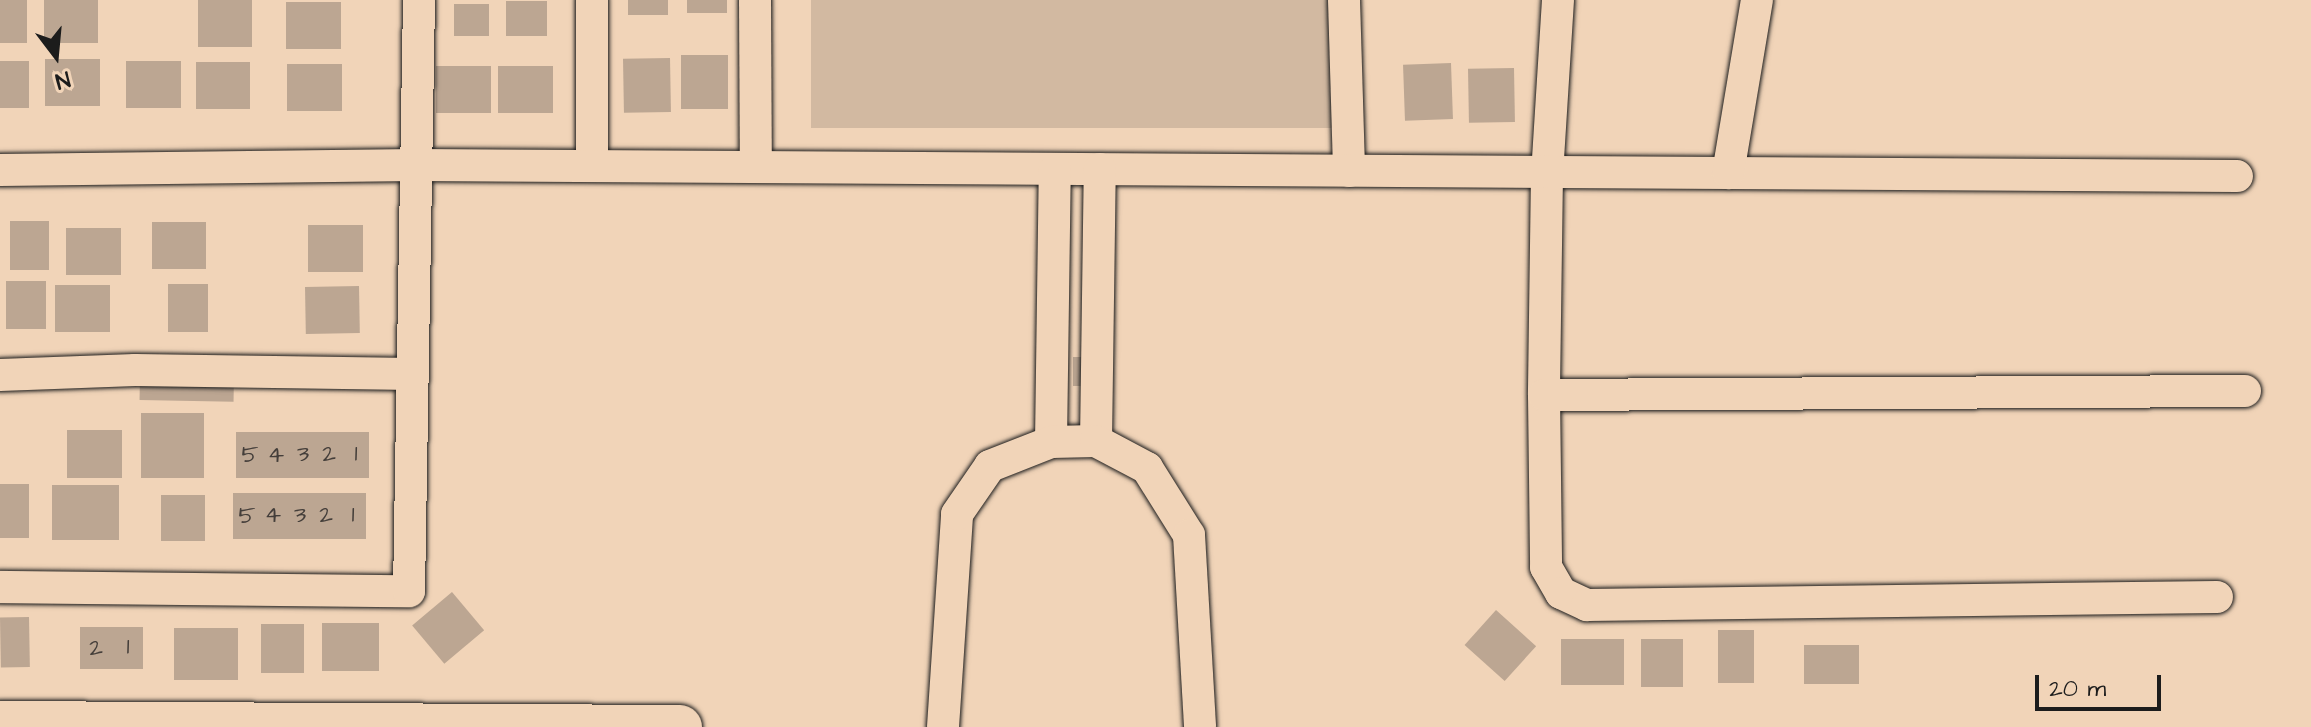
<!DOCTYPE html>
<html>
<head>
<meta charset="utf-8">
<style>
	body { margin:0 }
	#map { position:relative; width:2311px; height:727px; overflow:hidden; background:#f1d4b8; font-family:"Architects Daughter",sans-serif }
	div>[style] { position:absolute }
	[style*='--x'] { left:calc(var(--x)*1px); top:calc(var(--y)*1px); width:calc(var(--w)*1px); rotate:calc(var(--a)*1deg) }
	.green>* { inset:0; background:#d2b9a1; transform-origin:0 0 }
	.building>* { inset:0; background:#bca692; transform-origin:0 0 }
	.roads { filter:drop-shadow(0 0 2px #1c1c1c) drop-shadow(0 0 2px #1c1c1c) }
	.minor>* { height:32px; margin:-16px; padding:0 16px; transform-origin:16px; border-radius:16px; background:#f1d4b8 }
	.secondary>* { height:44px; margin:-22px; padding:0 22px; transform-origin:22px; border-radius:22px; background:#f1d4b8 }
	span { translate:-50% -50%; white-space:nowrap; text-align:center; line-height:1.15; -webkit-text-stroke:8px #f1d4b8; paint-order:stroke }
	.number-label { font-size:24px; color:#443e3a }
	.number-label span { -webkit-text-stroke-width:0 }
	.north { position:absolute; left:16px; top:16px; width:80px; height:80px; -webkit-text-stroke:6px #f1d4b8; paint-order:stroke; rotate:164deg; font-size:22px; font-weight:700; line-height:32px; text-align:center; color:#1c1c1c }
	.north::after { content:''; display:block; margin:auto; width:28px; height:36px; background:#1c1c1c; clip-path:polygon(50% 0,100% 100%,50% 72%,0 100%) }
	.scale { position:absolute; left:2035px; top:675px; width:126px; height:36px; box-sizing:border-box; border:4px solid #1c1c1c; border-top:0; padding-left:10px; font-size:24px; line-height:28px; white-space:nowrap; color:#1c1c1c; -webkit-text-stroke:6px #f1d4b8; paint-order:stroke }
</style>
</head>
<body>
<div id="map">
	<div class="green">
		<div style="left:811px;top:0;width:524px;height:128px"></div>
	</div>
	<div class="building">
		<div style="left:0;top:0;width:27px;height:43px"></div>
		<div style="left:44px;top:0;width:54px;height:43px"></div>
		<div style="left:198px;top:0;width:54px;height:47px"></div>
		<div style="left:628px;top:0;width:40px;height:15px"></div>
		<div style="left:687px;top:0;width:40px;height:13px"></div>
		<div style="left:506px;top:1px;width:41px;height:35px"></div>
		<div style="left:286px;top:2px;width:55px;height:47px"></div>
		<div style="left:454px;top:4px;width:35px;height:32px"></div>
		<div style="left:681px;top:55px;width:47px;height:54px"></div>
		<div style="left:670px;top:58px;width:54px;height:47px;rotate:89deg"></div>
		<div style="left:100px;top:59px;width:47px;height:55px;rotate:90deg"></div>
		<div style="left:29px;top:61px;width:47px;height:29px;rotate:90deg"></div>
		<div style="left:126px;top:61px;width:55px;height:47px"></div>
		<div style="left:196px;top:62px;width:54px;height:47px"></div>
		<div style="left:1451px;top:63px;width:56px;height:48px;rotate:88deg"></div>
		<div style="left:287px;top:64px;width:55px;height:47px"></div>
		<div style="left:436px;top:66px;width:55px;height:47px"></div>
		<div style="left:498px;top:66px;width:55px;height:47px"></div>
		<div style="left:1514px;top:68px;width:54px;height:46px;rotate:89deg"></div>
		<div style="left:10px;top:221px;width:39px;height:49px"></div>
		<div style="left:152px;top:222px;width:54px;height:47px"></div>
		<div style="left:308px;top:225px;width:55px;height:47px"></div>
		<div style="left:66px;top:228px;width:55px;height:47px"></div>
		<div style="left:46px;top:281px;width:48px;height:40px;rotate:90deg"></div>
		<div style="left:168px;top:284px;width:40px;height:48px"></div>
		<div style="left:55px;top:285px;width:55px;height:47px"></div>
		<div style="left:359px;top:286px;width:47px;height:54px;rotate:89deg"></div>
		<div style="left:1073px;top:357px;width:13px;height:29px"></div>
		<div style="left:140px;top:374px;width:94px;height:26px;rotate:1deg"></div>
		<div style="left:204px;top:413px;width:65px;height:63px;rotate:90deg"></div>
		<div style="left:67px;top:430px;width:55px;height:48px"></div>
		<div style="left:369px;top:432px;width:46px;height:133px;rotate:90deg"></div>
		<div style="left:0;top:484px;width:29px;height:54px"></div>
		<div style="left:52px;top:485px;width:67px;height:55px"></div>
		<div style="left:366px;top:493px;width:46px;height:133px;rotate:90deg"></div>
		<div style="left:205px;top:495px;width:46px;height:44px;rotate:90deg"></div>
		<div style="left:452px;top:592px;width:50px;height:52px;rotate:50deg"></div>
		<div style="left:1496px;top:610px;width:54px;height:47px;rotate:42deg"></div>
		<div style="left:29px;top:617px;width:50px;height:29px;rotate:89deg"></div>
		<div style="left:379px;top:623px;width:48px;height:57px;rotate:90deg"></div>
		<div style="left:261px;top:624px;width:43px;height:49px"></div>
		<div style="left:143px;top:627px;width:42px;height:63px;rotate:90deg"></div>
		<div style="left:174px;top:628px;width:64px;height:52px"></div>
		<div style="left:1718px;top:630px;width:36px;height:53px"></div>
		<div style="left:1561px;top:639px;width:63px;height:46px"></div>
		<div style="left:1641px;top:639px;width:42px;height:48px"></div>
		<div style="left:1804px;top:645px;width:55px;height:39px"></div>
	</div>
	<div class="roads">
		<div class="minor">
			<div style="--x:592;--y:0;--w:165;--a:90"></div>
			<div style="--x:755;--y:0;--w:167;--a:89.7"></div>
			<div style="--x:1344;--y:0;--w:171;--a:88.3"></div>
			<div style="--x:1558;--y:0;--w:174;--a:93.6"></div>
			<div style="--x:1547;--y:174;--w:221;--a:90.8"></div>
			<div style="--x:1544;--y:395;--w:172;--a:89.3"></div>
			<div style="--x:1546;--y:567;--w:30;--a:60"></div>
			<div style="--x:1561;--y:593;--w:29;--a:25"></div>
			<div style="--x:1587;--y:605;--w:630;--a:-0.73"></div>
			<div style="--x:0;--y:170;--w:416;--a:-0.7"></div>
			<div style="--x:416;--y:165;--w:1821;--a:0.35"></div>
			<div style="--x:1728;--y:173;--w:175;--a:-80.5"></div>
			<div style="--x:0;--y:375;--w:135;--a:-2.1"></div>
			<div style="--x:135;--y:370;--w:278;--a:0.8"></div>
			<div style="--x:1544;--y:395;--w:701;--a:-0.33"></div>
			<div style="--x:1096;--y:441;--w:272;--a:-89.2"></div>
			<div style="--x:1051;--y:442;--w:272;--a:-89.2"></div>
			<div style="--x:0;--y:587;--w:409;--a:0.6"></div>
			<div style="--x:409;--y:591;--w:591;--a:-89.03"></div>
			<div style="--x:943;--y:727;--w:213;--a:-86.2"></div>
			<div style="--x:957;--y:514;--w:58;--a:-55.5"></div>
			<div style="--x:990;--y:466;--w:66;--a:-21.5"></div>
			<div style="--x:1051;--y:442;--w:45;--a:-1.3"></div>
			<div style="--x:1096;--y:441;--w:58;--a:27.9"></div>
			<div style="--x:1147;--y:468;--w:79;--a:57.9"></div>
			<div style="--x:1189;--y:535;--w:192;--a:86.7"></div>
		</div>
		<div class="secondary">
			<div style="--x:0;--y:723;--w:680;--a:0.34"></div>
		</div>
	</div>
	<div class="number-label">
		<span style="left:303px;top:455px">3</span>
		<span style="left:329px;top:455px">2</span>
		<span style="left:356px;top:455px">1</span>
		<span style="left:250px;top:456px">5</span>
		<span style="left:276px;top:456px">4</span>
		<span style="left:273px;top:516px">4</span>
		<span style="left:300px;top:516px">3</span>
		<span style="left:326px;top:516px">2</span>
		<span style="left:353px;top:516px">1</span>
		<span style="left:247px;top:517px">5</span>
		<span style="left:128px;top:648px">1</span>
		<span style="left:96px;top:649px">2</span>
	</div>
	<div class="north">N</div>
	<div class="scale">20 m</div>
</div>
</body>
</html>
